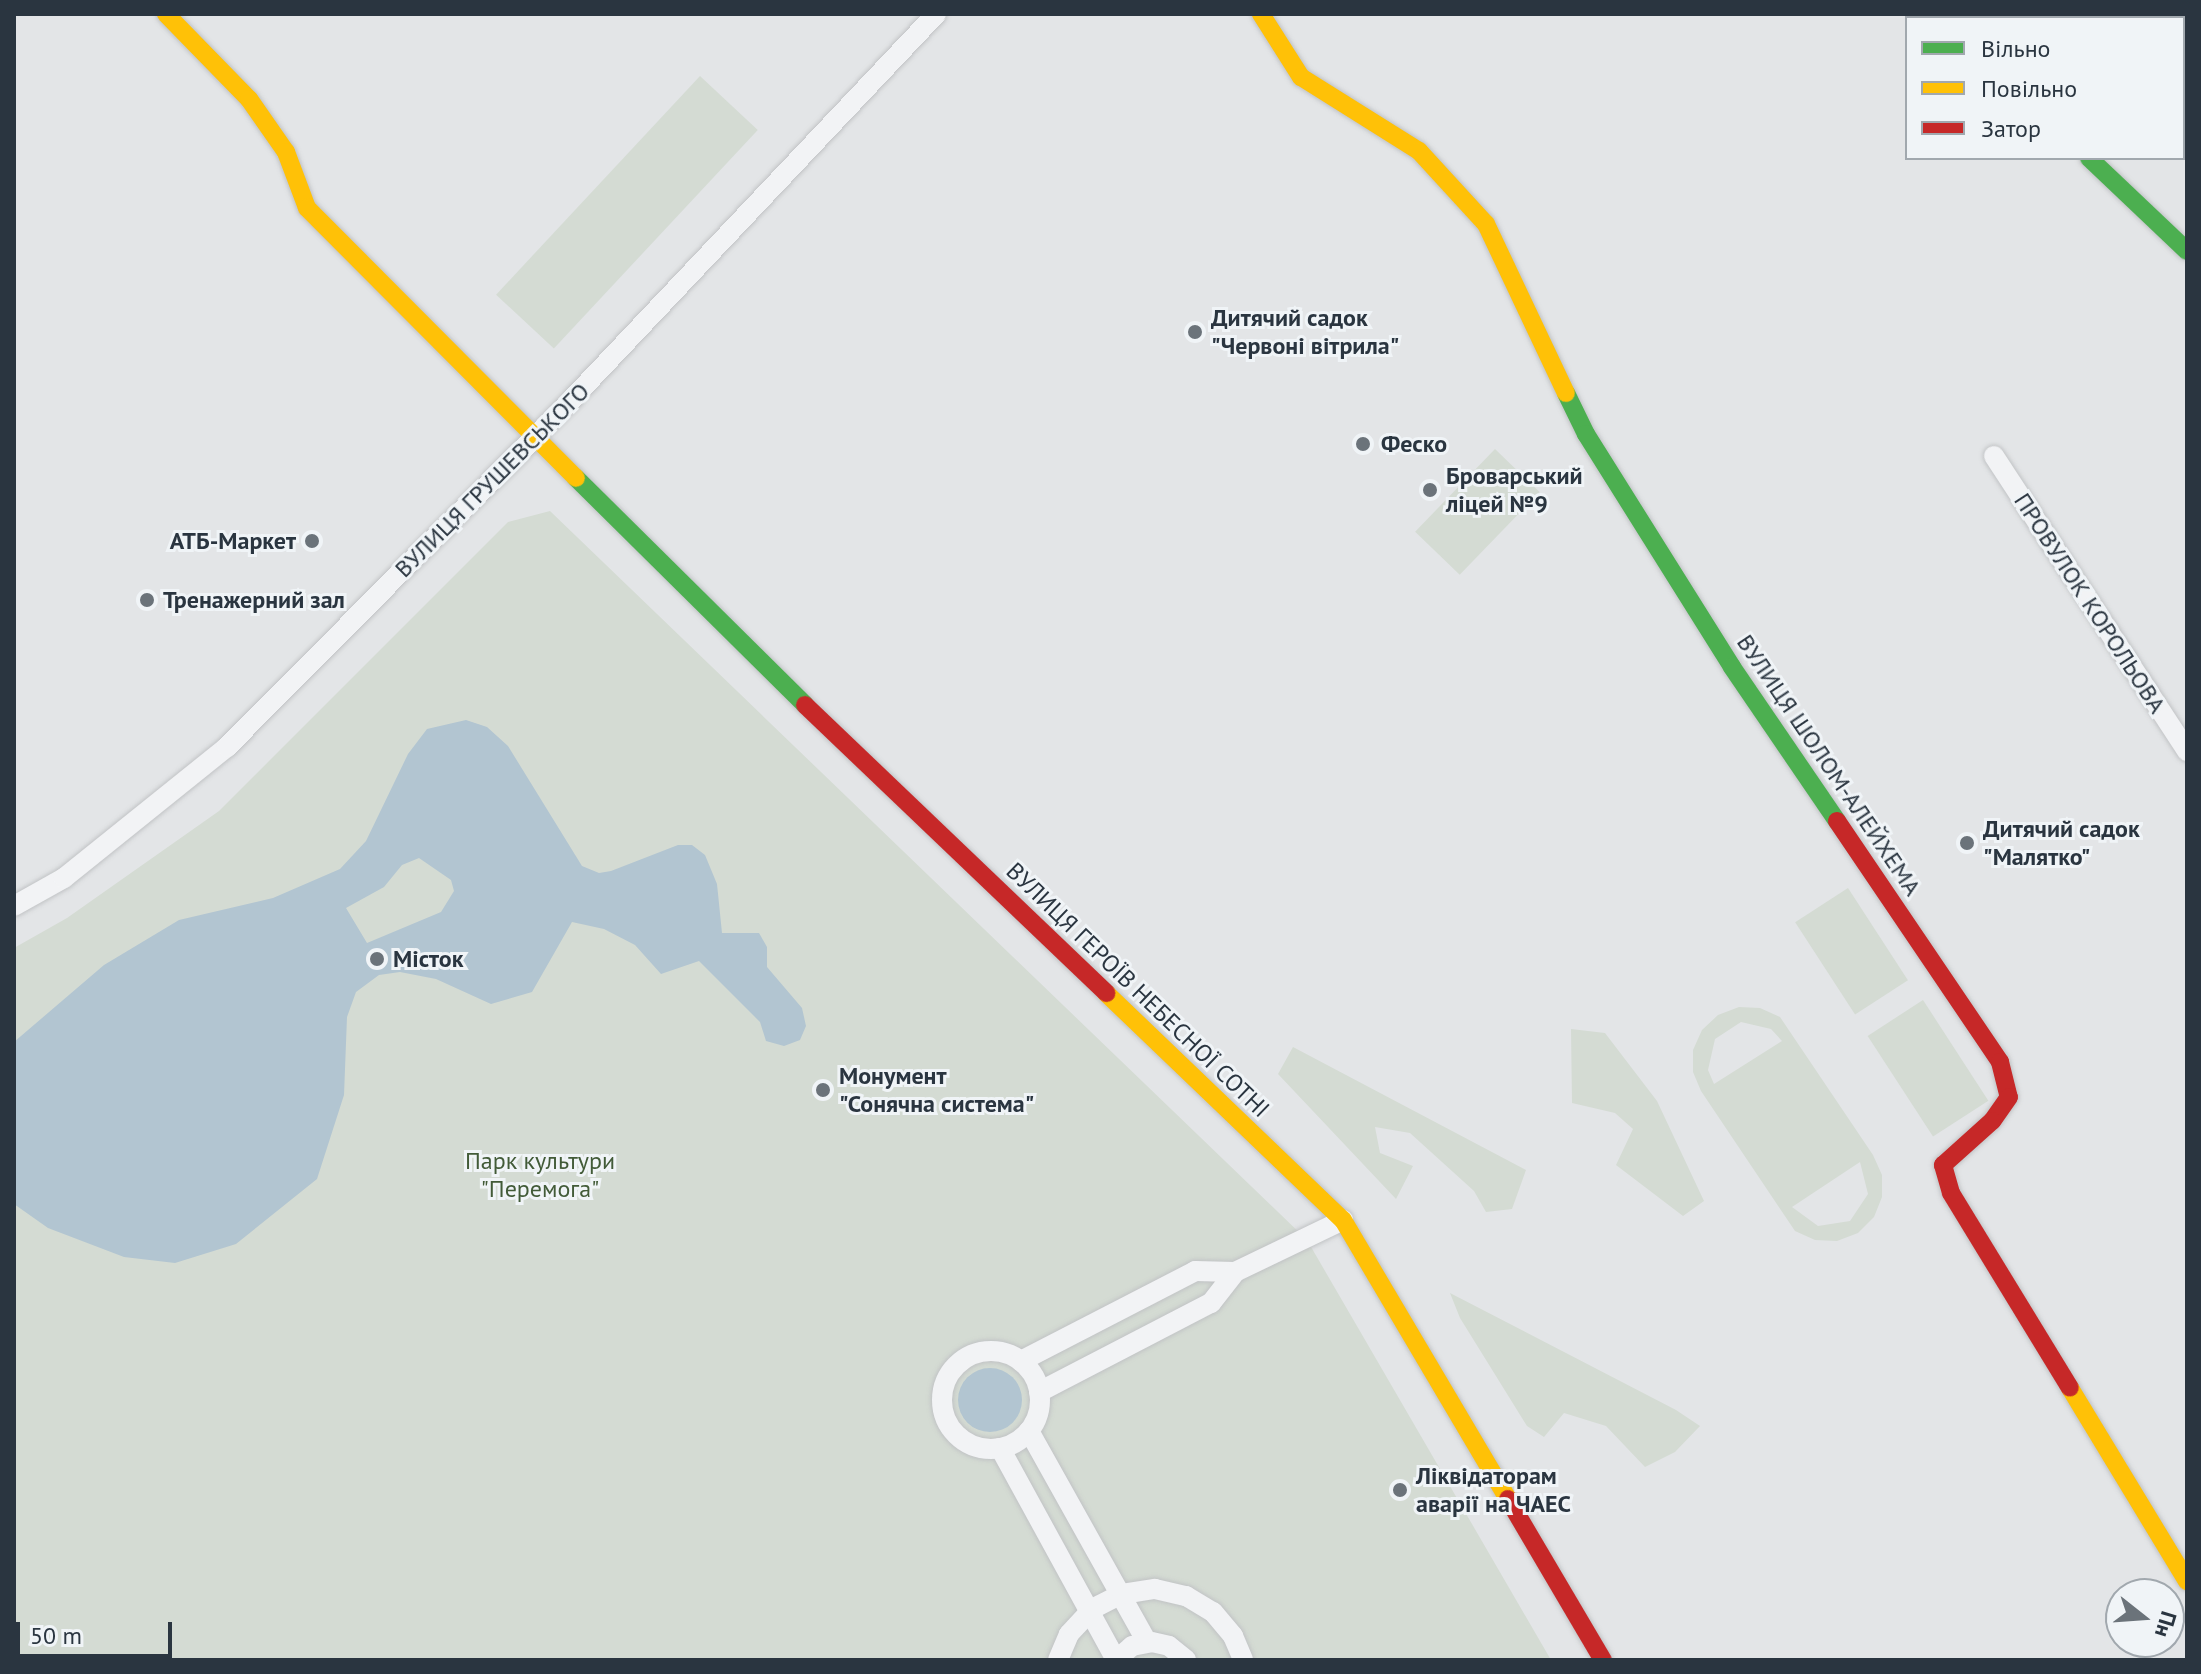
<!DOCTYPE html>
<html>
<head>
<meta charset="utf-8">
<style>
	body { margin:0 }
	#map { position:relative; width:2201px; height:1674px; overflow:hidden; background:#e3e5e7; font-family:"PT Sans",sans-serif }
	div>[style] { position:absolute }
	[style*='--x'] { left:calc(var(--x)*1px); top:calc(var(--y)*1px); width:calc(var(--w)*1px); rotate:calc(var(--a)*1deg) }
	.green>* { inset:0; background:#d4dbd3; transform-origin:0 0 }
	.water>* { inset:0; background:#b2c5d1 }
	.round { border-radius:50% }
	.roads { filter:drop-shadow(0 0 2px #c1c3c5) drop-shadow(0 0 2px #c1c3c5) }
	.street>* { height:20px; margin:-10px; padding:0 10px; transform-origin:10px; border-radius:10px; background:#f2f3f5 }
	.street>.ring { margin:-10px; padding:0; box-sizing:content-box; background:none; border:20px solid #f2f3f5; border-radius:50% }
	.fast>* { height:18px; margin:-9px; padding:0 9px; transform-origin:9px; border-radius:9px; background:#4caf50 }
	.slow>* { height:18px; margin:-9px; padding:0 9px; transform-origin:9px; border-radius:9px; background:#ffc107 }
	.jam>* { height:18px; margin:-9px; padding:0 9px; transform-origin:9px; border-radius:9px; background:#c62828 }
	.dots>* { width:22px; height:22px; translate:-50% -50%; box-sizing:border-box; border:4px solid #f0f4f7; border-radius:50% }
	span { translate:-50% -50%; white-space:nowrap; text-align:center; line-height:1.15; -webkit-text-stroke:6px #f0f4f7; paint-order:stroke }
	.poi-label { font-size:24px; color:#2a3540; font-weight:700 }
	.left { translate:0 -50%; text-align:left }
	.right { translate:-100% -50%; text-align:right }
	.street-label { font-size:24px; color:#2a3540 }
	.park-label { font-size:24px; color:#425b38 }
	.frame { position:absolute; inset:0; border:16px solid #2a3540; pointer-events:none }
	.legend { position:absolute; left:1905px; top:16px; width:280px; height:144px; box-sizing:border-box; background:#f0f4f7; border:2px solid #a1a8ae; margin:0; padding:10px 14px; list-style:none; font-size:24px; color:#2a3540 }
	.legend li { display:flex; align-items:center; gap:16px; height:40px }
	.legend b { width:40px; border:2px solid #a1a8ae }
	.north { position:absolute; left:2105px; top:1578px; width:80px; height:80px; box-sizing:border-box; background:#f0f4f7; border:2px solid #a1a8ae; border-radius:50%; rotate:107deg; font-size:22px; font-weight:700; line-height:32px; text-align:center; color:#2a3540 }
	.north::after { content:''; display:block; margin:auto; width:28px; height:36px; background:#6b737a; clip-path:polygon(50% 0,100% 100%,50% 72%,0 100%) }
	.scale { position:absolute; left:16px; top:1622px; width:156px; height:36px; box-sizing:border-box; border:4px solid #2a3540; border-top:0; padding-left:10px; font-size:24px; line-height:28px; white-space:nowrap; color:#2a3540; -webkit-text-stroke:6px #f0f4f7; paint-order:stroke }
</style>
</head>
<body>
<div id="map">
	<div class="green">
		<div style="left:700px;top:76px;width:79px;height:299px;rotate:43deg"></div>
		<div style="left:1495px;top:449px;width:62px;height:115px;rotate:44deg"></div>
		<div style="clip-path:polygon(550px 511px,1307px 1240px,1551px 1660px,14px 1660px,14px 948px,67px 918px,219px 811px,508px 522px)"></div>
		<div style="left:1848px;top:888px;width:110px;height:63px;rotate:57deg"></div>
		<div style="left:1923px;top:1000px;width:120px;height:66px;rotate:57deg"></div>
		<div style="clip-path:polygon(evenodd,1739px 1007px,1760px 1008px,1780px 1017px,1873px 1155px,1882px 1175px,1882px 1197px,1874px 1217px,1858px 1233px,1837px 1241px,1815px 1240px,1795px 1231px,1701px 1091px,1693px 1072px,1693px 1050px,1702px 1030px,1718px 1015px,1739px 1007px,1741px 1022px,1771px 1029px,1782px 1041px,1714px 1084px,1708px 1070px,1715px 1039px,1741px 1022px,1739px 1007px,1860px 1162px,1868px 1194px,1850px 1221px,1818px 1226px,1792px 1207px,1860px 1162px)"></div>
		<div style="clip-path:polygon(1571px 1029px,1605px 1033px,1657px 1101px,1704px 1201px,1683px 1216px,1616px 1165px,1633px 1129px,1615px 1113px,1572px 1103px)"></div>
		<div style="clip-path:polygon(1293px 1047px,1526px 1170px,1512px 1209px,1486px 1212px,1474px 1191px,1410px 1133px,1375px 1127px,1380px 1153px,1413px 1166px,1396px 1199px,1278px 1074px)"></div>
		<div style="clip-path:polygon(1450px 1293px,1676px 1410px,1700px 1426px,1675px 1452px,1645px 1467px,1606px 1426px,1564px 1413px,1544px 1437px,1527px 1426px,1460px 1318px)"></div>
	</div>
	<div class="water">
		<div style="clip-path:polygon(evenodd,466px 720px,487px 727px,508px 746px,582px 866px,599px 873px,611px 871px,678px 845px,692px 845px,705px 855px,717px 884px,722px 933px,759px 933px,767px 947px,767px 967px,802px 1008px,806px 1026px,800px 1040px,784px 1046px,766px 1041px,760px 1022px,699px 961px,661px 974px,635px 945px,604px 929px,572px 922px,532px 992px,491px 1004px,436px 979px,400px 972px,379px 975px,356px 992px,347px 1017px,344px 1095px,317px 1179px,236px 1244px,175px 1263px,124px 1257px,48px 1228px,14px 1204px,14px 1042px,104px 965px,179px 920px,273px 898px,340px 869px,366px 841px,408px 754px,427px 729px,466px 720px,419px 858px,451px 880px,454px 891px,441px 912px,367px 943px,346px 908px,384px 887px,402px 865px,419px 858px)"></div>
		<div class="round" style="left:958px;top:1368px;width:64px;height:64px"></div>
	</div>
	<div class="roads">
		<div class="street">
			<div style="--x:1994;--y:456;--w:353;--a:56.8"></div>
			<div style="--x:14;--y:906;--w:57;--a:-29.2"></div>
			<div style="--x:64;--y:878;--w:209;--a:-38.8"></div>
			<div style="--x:227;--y:747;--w:493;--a:-45.2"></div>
			<div style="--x:574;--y:397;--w:527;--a:-46.61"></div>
			<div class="ring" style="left:942px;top:1351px;width:78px;height:78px"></div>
			<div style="--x:1021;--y:1361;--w:196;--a:-27.3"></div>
			<div style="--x:1195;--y:1271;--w:40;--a:1.4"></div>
			<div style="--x:1235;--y:1272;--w:120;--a:-25.7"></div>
			<div style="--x:1039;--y:1392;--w:194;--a:-27.4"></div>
			<div style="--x:1211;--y:1303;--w:39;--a:-52"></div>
			<div style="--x:1029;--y:1431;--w:242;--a:60.8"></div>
			<div style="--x:1000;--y:1448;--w:242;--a:61.3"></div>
			<div style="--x:1116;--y:1660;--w:21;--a:-41"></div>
			<div style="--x:1132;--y:1646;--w:20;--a:-11"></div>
			<div style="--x:1152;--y:1642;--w:17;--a:13"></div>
			<div style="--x:1169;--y:1646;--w:22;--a:39"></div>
			<div style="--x:1058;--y:1660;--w:28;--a:-67"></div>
			<div style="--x:1069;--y:1634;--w:34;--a:-47"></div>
			<div style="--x:1092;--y:1609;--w:34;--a:-27"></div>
			<div style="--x:1122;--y:1594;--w:33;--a:-9"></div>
			<div style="--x:1155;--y:1589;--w:32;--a:13"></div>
			<div style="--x:1186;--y:1596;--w:31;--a:31"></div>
			<div style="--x:1213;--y:1612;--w:31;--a:50"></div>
			<div style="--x:1233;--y:1636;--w:26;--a:67"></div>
		</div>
		<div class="fast">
			<div style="--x:1937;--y:14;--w:6;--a:39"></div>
			<div style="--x:2089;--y:158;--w:135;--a:43.5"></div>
			<div style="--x:1566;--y:393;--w:46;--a:64"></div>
			<div style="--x:1586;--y:434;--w:275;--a:57.9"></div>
			<div style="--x:1732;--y:667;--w:186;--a:55.7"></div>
			<div style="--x:576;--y:478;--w:322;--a:44.7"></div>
		</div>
		<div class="slow">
			<div style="--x:166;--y:14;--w:119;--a:45.7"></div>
			<div style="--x:249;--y:99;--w:65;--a:55.1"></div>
			<div style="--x:286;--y:152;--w:60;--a:69.4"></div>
			<div style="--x:307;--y:208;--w:381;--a:45.1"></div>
			<div style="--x:1261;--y:14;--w:75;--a:57.6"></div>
			<div style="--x:1301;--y:77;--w:139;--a:32.1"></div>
			<div style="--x:1419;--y:151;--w:99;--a:47.5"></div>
			<div style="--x:1486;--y:224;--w:187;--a:64.7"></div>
			<div style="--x:1106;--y:993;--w:328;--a:43.8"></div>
			<div style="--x:1343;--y:1220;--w:324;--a:59.4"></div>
			<div style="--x:2070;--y:1388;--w:226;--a:58.8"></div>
		</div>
		<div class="jam">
			<div style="--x:805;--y:705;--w:417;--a:43.7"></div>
			<div style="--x:1837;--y:821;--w:291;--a:55.9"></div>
			<div style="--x:2000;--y:1062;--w:36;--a:76"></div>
			<div style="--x:2009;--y:1097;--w:29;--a:125"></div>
			<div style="--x:1992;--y:1121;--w:66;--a:138.1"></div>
			<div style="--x:1943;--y:1165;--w:29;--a:74"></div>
			<div style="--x:1951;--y:1193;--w:228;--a:58.6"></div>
			<div style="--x:1508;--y:1499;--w:187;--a:59.5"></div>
		</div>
	</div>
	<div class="dots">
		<div style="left:1195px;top:332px;background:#6b737a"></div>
		<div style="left:1363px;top:444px;background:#6b737a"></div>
		<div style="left:1430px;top:490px;background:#6b737a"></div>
		<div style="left:312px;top:541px;background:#6b737a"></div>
		<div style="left:147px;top:600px;background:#6b737a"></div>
		<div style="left:1967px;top:843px;background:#6b737a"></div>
		<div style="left:377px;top:959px;background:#6b737a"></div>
		<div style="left:823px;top:1090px;background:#6b737a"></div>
		<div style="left:1400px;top:1490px;background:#6b737a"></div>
	</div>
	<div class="poi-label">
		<span class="left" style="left:1211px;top:332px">Дитячий садок<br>"Червоні вітрила"</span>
		<span class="left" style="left:1381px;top:444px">Феско</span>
		<span class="left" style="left:1446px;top:490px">Броварський<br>ліцей №9</span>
		<span class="right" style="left:296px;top:541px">АТБ-Маркет</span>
		<span class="left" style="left:163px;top:600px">Тренажерний зал</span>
		<span class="left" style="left:1983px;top:843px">Дитячий садок<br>"Малятко"</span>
		<span class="left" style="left:393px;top:959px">Місток</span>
		<span class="left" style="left:839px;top:1090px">Монумент<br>"Сонячна система"</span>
		<span class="left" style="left:1416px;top:1490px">Ліквідаторам<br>аварії на ЧАЕС</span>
	</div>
	<div class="street-label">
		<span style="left:492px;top:480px;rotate:-45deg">ВУЛИЦЯ ГРУШЕВСЬКОГО</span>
		<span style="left:2090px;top:603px;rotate:57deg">ПРОВУЛОК КОРОЛЬОВА</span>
		<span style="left:1829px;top:765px;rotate:56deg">ВУЛИЦЯ ШОЛОМ-АЛЕЙХЕМА</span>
		<span style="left:1138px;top:990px;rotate:44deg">ВУЛИЦЯ ГЕРОЇВ НЕБЕСНОЇ СОТНІ</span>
	</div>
	<div class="park-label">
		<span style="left:540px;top:1175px">Парк культури<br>"Перемога"</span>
	</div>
	<div class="frame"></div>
	<ul class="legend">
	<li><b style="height:10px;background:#4caf50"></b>Вільно</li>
	<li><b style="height:10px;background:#ffc107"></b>Повільно</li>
	<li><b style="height:10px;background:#c62828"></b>Затор</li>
	</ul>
	<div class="north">Пн</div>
	<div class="scale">50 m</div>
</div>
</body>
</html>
